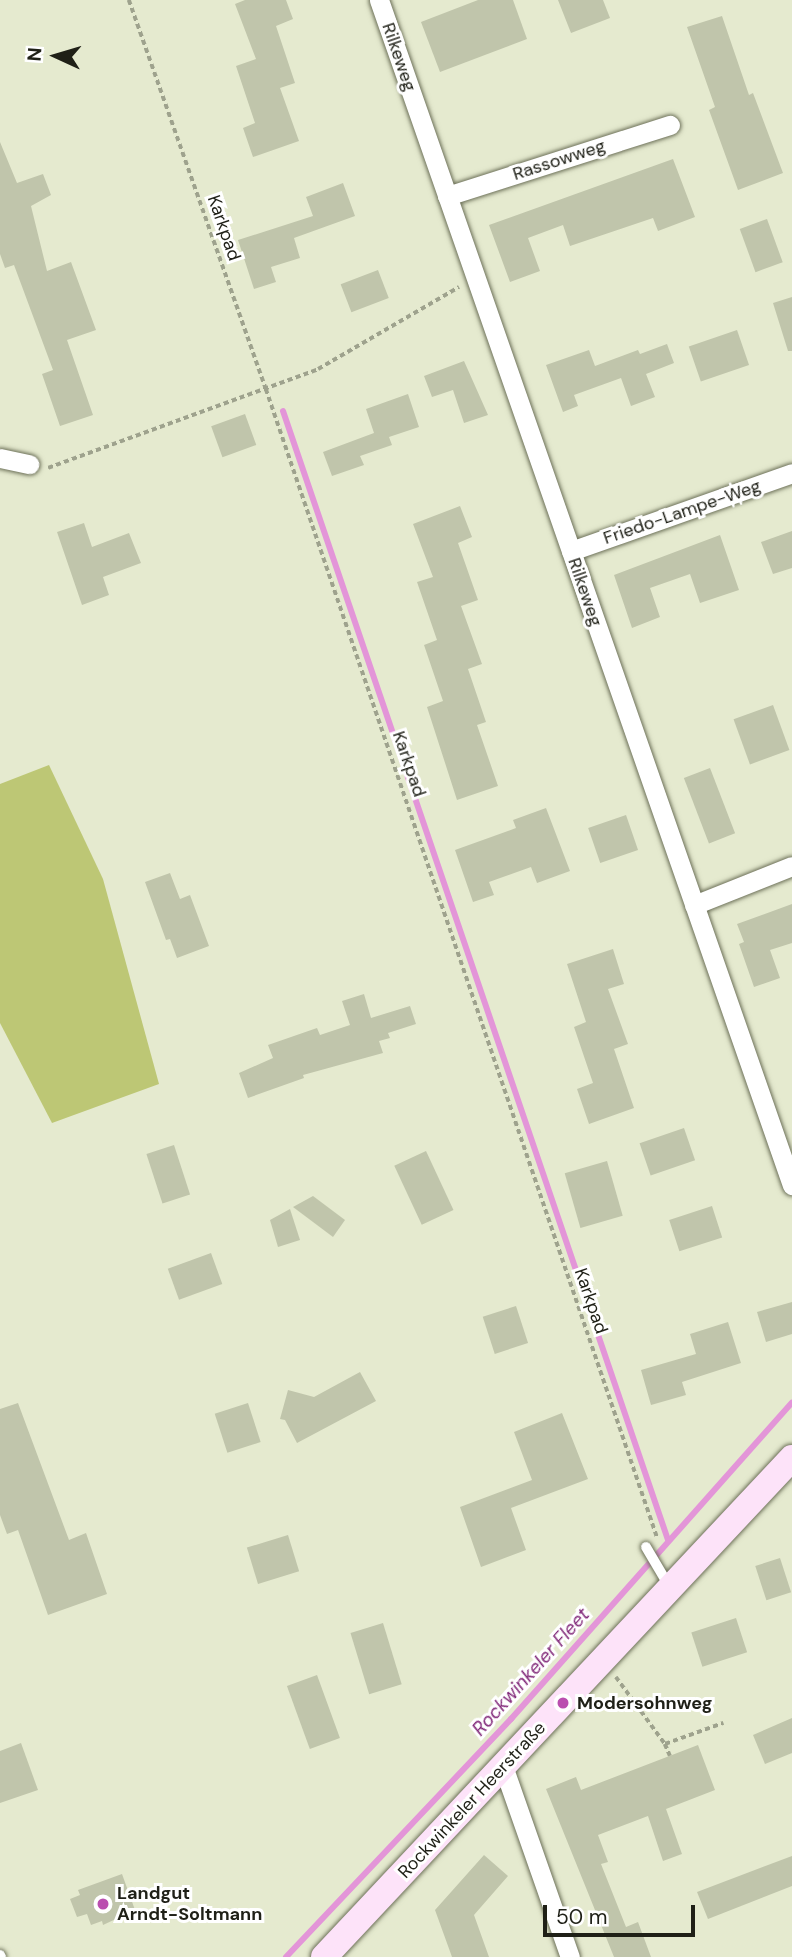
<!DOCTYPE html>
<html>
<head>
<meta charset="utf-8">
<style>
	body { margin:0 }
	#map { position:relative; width:792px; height:1957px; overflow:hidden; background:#e5eacf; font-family:"DM Sans",sans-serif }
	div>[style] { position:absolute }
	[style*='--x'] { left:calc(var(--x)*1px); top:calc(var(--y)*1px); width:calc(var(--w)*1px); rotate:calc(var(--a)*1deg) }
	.green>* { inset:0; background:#bdc775 }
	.stream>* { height:6px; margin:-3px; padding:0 3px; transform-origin:3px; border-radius:3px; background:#e395d8 }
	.building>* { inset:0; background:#c0c5ab; transform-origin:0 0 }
	.path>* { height:3.5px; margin-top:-1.75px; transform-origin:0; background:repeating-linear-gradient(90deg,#9ea28d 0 5px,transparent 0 8.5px) }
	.roads { filter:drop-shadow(0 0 2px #6d7159) drop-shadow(0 0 2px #6d7159) }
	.service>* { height:10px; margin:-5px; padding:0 5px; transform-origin:5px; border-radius:5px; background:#fff }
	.minor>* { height:19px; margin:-9.5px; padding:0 9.5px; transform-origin:9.5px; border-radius:9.5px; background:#fff }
	.secondary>* { height:26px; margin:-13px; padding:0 13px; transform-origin:13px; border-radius:13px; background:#fde3f9 }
	.dots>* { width:19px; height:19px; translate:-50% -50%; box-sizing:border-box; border:4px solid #fff; border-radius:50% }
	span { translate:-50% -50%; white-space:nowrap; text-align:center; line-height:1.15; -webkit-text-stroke:6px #fff; paint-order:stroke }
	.street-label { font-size:18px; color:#1f2017 }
	.poi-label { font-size:18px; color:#1f2017; font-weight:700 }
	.left { translate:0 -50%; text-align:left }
	.water-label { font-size:19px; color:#7f2577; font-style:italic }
	.north { position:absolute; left:21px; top:21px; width:70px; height:70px; -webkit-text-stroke:5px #fff; paint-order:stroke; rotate:274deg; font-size:19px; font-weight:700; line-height:28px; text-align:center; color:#1f2017 }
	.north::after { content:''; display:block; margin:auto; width:24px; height:32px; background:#1f2017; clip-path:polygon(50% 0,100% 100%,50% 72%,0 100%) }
	.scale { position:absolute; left:543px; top:1905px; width:152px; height:32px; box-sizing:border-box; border:4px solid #1f2017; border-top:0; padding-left:9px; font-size:21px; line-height:24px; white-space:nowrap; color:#1f2017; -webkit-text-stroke:5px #fff; paint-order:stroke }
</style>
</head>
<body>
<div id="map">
	<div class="green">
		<div style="clip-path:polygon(49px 765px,103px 879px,159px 1084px,52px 1123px,0 1023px,0 784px)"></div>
	</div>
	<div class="stream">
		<div style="--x:283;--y:411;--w:1193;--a:71.17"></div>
		<div style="--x:286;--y:1957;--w:328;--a:-46.6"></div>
		<div style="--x:511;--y:1719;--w:423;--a:-48.4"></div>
	</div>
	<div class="building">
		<div style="clip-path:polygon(245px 0,286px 0,293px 19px,276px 26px,295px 83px,280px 88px,299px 141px,253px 157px,243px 128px,255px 123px,236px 66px,256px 59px,235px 4px)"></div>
		<div style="clip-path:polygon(478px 0,513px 0,527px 39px,440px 72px,421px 22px)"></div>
		<div style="clip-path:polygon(558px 0,603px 0,610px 18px,571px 33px)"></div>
		<div style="clip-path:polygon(722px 16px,749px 95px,753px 93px,783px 173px,738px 190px,709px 110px,715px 107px,687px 27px)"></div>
		<div style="clip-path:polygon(0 142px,17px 183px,43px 174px,51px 195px,31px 206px,47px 271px,71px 262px,96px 330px,67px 340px,93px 415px,60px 426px,42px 374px,53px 370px,14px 265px,5px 268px,0 254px)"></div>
		<div style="clip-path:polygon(673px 159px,695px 217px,658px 231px,653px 218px,570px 246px,563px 225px,528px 238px,540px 271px,510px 282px,489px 225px)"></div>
		<div style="clip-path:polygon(343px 183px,355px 216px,294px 238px,300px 258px,271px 267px,276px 282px,254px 289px,238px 240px,313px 216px,306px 197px)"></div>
		<div style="left:767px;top:219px;width:46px;height:29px;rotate:70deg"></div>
		<div style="left:378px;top:270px;width:30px;height:40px;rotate:69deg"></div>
		<div style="clip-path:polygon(792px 297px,792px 351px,788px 351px,773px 303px)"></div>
		<div style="left:737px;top:330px;width:37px;height:51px;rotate:71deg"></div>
		<div style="clip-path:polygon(667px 344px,674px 363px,646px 374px,655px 397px,631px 406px,621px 378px,574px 395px,578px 406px,563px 412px,546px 365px,589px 350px,595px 366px,638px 350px,640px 354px)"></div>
		<div style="clip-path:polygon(464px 361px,488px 415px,464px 423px,453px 390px,432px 397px,424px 376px)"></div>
		<div style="clip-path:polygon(408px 394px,419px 427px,389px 437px,392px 445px,360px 456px,364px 465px,332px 476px,323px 452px,374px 433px,366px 409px)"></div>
		<div style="left:245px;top:414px;width:33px;height:36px;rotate:70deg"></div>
		<div style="clip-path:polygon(460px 506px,472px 537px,458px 543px,478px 600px,461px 606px,482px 664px,468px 669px,486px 722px,477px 725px,498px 786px,457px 800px,427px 707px,443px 701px,424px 645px,437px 640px,417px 582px,433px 577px,413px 524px)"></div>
		<div style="clip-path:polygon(84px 523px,92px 547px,129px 533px,141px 563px,103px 577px,109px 595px,82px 605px,57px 532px)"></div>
		<div style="clip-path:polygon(792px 531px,792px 568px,773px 574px,761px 542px)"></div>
		<div style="clip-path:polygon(720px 535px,739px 590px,700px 603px,690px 574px,650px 588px,660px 617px,632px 628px,614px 575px)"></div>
		<div style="left:773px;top:705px;width:48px;height:42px;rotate:70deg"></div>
		<div style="left:710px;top:768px;width:70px;height:28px;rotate:69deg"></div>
		<div style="clip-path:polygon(546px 808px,570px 871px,537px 883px,531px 867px,489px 882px,494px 895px,473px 902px,455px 850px,516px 828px,513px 820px)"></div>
		<div style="left:626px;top:815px;width:37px;height:40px;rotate:71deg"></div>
		<div style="clip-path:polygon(170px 873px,180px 899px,190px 895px,209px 946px,177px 958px,170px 939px,166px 940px,145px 882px)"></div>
		<div style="clip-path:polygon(792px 904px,792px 943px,770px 950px,780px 978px,754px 987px,739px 944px,744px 942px,737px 924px)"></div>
		<div style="clip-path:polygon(613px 949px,624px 984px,608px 989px,628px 1044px,614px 1049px,634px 1108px,589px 1124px,577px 1089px,593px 1083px,574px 1027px,586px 1022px,567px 964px)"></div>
		<div style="clip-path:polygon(364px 994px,371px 1018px,410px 1006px,416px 1024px,388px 1033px,390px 1038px,379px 1041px,383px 1053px,303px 1075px,304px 1078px,248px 1098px,239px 1073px,273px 1058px,268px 1045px,317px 1028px,320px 1035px,350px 1025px,342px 1001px)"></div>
		<div style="left:684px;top:1128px;width:34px;height:47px;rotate:71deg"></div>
		<div style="left:174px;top:1145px;width:52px;height:29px;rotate:72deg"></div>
		<div style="left:426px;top:1151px;width:65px;height:35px;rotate:65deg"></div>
		<div style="left:607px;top:1161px;width:57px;height:44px;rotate:74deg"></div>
		<div style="clip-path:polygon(313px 1196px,345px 1220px,333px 1237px,293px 1207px)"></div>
		<div style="left:712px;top:1206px;width:33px;height:45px;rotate:72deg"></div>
		<div style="clip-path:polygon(290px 1209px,300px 1240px,278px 1247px,270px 1220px)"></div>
		<div style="left:211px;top:1253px;width:33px;height:46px;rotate:70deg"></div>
		<div style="clip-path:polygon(792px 1302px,792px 1334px,766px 1342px,757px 1312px)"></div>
		<div style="left:516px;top:1306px;width:39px;height:35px;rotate:72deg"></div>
		<div style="clip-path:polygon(728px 1322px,741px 1363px,682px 1382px,686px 1395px,651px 1405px,641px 1370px,696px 1354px,690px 1334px)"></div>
		<div style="clip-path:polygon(360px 1372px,376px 1401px,297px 1443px,285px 1420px,280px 1419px,288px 1390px,314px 1397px)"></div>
		<div style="clip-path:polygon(18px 1403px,69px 1540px,86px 1533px,107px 1594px,48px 1615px,18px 1530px,7px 1534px,0 1515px,0 1409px)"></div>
		<div style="left:248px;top:1403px;width:41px;height:35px;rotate:72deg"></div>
		<div style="clip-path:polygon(562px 1413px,588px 1479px,511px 1508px,526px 1550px,481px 1567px,460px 1507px,532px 1480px,514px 1432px)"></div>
		<div style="left:288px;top:1535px;width:38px;height:43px;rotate:73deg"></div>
		<div style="left:780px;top:1558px;width:36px;height:26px;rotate:72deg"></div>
		<div style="left:736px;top:1618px;width:36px;height:47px;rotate:72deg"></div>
		<div style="left:383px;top:1623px;width:64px;height:34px;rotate:73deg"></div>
		<div style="left:317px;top:1675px;width:67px;height:32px;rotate:70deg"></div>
		<div style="clip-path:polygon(792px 1718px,792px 1753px,765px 1764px,753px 1735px)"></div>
		<div style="clip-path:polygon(21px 1743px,38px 1790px,0 1803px,0 1751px)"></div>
		<div style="clip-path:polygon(698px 1745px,715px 1790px,666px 1809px,682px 1854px,663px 1861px,648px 1816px,598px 1835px,608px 1862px,601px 1864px,626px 1927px,638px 1922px,651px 1957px,614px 1957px,546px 1789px,576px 1777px,581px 1790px)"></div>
		<div style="clip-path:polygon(484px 1855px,508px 1876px,474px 1915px,489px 1957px,452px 1957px,435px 1910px)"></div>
		<div style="clip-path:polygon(792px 1856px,792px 1886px,708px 1919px,697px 1892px)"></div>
		<div style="clip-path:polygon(122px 1874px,135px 1910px,103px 1925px,102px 1921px,91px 1925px,87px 1914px,77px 1917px,70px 1899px,80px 1895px,78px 1890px)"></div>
	</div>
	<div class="path">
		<div style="--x:129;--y:0;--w:412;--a:70.6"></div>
		<div style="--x:266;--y:389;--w:1213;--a:71.19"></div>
		<div style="--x:48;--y:468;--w:288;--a:-20.1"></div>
		<div style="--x:318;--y:369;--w:163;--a:-30.2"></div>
		<div style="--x:616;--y:1677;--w:83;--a:53.8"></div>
		<div style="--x:665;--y:1744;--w:62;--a:-19.9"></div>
		<div style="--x:665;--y:1744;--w:13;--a:67"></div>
	</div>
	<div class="roads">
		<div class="service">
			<div style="--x:646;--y:1547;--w:45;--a:59.5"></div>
			<div style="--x:0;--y:1955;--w:2;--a:63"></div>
		</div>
		<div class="minor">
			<div style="--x:379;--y:0;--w:1255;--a:70.79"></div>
			<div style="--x:447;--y:196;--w:234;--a:-17.7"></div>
			<div style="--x:0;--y:458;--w:30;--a:12"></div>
			<div style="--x:571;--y:551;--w:234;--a:-19.4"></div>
			<div style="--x:694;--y:905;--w:105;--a:-21.7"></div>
			<div style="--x:503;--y:1766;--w:202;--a:70.7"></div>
		</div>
		<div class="secondary">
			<div style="--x:324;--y:1957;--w:684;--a:-46.84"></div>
		</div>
	</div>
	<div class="dots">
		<div style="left:563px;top:1703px;background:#ba4eaf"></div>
		<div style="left:103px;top:1904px;background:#ba4eaf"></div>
	</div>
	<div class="street-label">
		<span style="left:399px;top:57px;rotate:71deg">Rilkeweg</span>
		<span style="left:559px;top:160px;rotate:-18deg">Rassowweg</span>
		<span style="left:224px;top:228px;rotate:71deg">Karkpad</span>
		<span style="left:682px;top:512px;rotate:-19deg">Friedo-Lampe-Weg</span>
		<span style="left:585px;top:592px;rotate:71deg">Rilkeweg</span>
		<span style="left:409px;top:764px;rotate:71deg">Karkpad</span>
		<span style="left:591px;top:1301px;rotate:71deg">Karkpad</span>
		<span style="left:472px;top:1800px;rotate:-47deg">Rockwinkeler Heerstraße</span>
	</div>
	<div class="poi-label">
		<span class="left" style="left:577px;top:1703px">Modersohnweg</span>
		<span class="left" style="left:117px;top:1904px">Landgut<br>Arndt-Soltmann</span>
	</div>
	<div class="water-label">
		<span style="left:531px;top:1672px;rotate:-48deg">Rockwinkeler Fleet</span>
	</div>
	<div class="north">N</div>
	<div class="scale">50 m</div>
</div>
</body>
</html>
